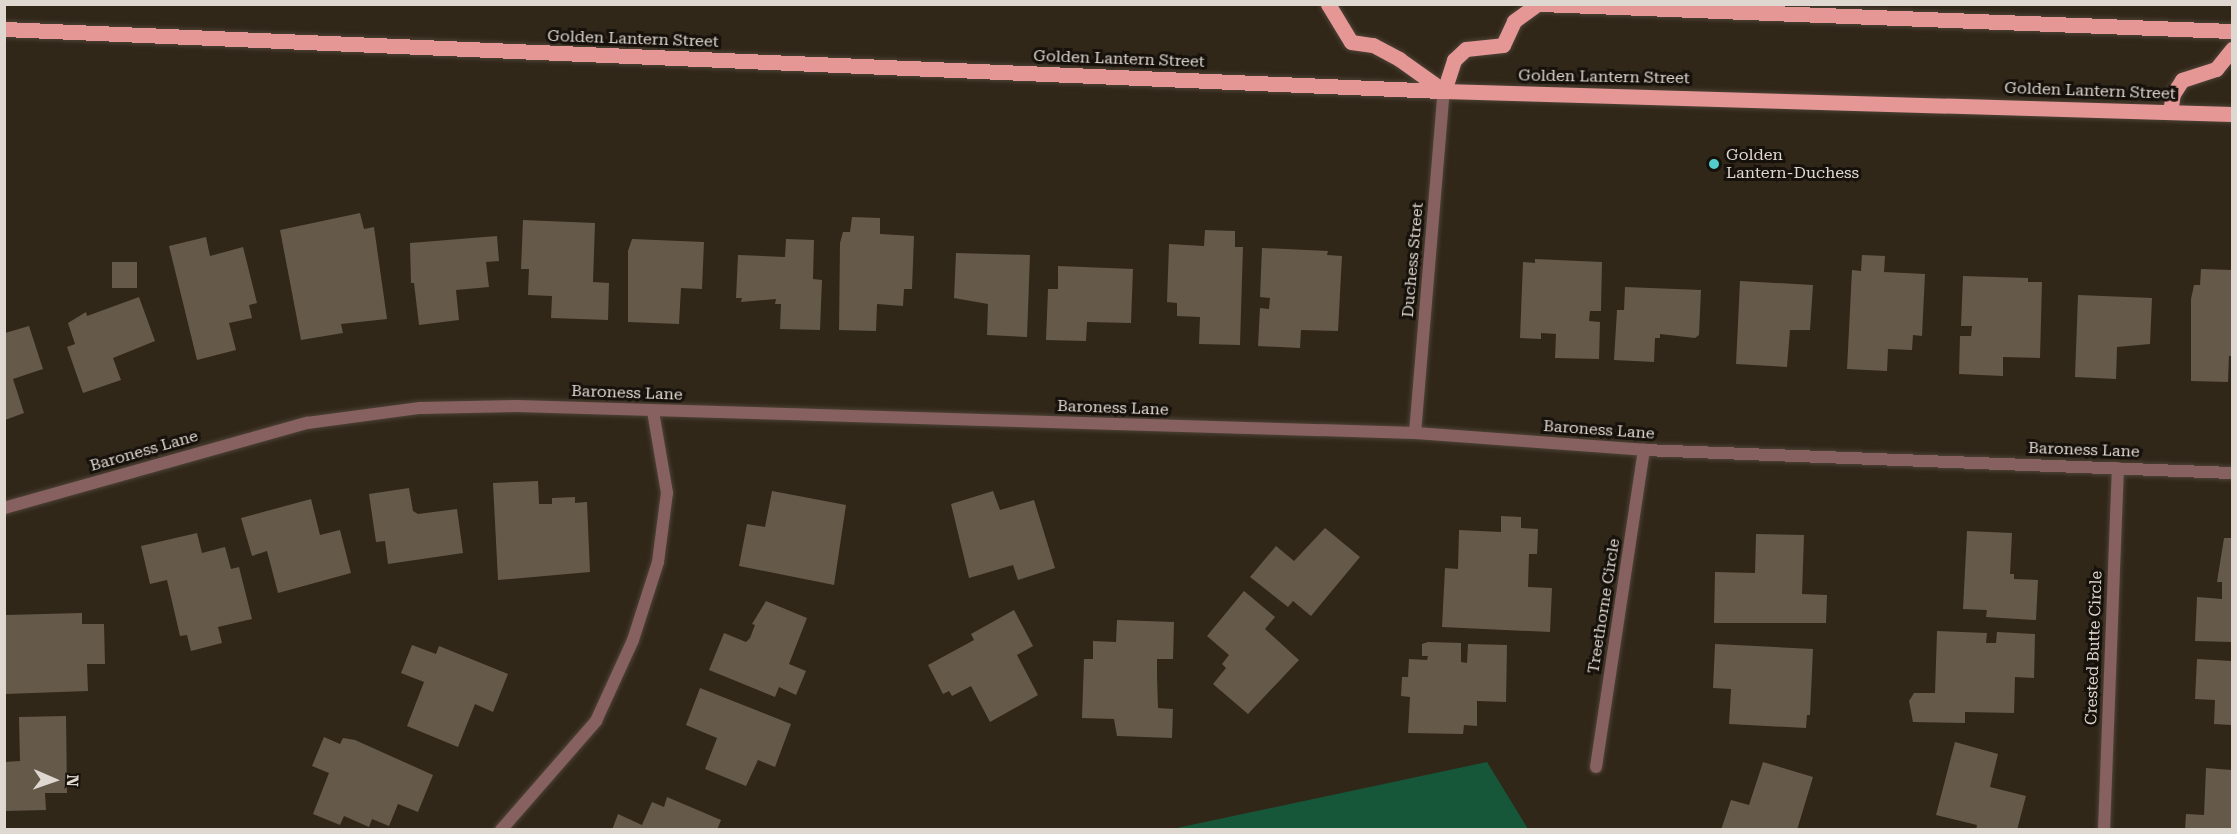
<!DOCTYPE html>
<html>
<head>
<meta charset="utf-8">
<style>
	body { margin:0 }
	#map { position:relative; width:2237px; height:834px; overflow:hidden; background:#312719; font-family:"Roboto Serif",serif }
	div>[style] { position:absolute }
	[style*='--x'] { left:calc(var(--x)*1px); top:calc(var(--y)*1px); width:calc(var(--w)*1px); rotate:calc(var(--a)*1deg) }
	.green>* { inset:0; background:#16573a }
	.building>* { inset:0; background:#65594a; transform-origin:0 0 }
	.roads { filter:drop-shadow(0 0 2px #4d4336) drop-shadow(0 0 2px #4d4336) }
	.minor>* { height:12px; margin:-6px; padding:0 6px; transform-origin:6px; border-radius:6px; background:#876160 }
	.primary>* { height:15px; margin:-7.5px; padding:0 7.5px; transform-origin:7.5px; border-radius:7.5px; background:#e59796 }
	.dots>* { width:16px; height:16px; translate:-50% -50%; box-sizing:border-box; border:3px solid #16110b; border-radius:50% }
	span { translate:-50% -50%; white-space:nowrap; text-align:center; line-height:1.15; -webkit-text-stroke:6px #16110b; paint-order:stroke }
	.street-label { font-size:16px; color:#dfd8d0 }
	.poi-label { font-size:16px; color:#dfd8d0 }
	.left { translate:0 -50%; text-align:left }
	.frame { position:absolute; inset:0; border:6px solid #dfd8d0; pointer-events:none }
	.north { position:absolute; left:24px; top:750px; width:60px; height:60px; -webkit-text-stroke:4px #16110b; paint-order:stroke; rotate:92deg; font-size:16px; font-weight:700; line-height:24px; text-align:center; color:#dfd8d0 }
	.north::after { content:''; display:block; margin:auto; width:21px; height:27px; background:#dfd8d0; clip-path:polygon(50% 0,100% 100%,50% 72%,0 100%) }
</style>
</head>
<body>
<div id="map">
	<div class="green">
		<div style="clip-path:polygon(1487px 762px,1528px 829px,1172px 829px)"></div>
	</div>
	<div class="building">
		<div style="clip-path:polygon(360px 213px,364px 229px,374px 227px,387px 319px,341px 324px,343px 333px,301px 340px,280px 230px)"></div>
		<div style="clip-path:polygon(852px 217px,880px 218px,880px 234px,914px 236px,912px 289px,904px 289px,903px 306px,877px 304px,876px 331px,839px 330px,840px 243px,843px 232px,850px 232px)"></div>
		<div style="clip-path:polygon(523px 220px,595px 223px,593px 282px,609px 283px,608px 320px,551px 318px,552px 296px,528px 295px,529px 269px,521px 269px)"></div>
		<div style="clip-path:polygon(1205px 230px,1235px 231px,1235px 247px,1243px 247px,1240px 345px,1199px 344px,1200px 317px,1177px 316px,1177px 303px,1167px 302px,1169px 244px,1204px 246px)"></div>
		<div style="clip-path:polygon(497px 236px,499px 261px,486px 262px,489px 287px,456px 290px,459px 320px,419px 325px,414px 283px,411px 283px,410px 243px)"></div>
		<div style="clip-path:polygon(206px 237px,210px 256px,243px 247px,257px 303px,249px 305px,252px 318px,229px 323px,236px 350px,197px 360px,169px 246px)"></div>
		<div style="clip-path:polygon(632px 239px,704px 242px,702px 289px,681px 288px,679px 324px,628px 322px,628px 251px)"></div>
		<div style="clip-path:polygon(786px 239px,814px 240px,813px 279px,822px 280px,820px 330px,780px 329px,781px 304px,775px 304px,776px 299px,741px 302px,742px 298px,736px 298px,738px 255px,785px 257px)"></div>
		<div style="clip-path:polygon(1262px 248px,1328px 251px,1327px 255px,1342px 256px,1338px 331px,1301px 330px,1300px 348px,1258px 346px,1260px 308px,1269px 309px,1270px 298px,1260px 297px)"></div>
		<div style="clip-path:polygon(956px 253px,1030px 255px,1027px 337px,987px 335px,988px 304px,954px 298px)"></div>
		<div style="clip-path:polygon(1862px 255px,1885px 256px,1884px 272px,1925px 274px,1922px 336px,1913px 335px,1912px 350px,1888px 349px,1887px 371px,1847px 369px,1852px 270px,1861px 271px)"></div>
		<div style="clip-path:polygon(1535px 259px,1602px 262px,1601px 311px,1590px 311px,1589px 321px,1600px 322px,1599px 359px,1555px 358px,1556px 334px,1541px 333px,1541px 339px,1520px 338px,1523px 262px,1535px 263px)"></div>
		<div style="left:112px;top:262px;width:25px;height:26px"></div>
		<div style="clip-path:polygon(1058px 266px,1133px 269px,1131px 323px,1087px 322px,1086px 341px,1046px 340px,1048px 289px,1058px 289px)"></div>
		<div style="clip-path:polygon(2201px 269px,2232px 270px,2232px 356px,2229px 356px,2228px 382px,2191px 381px,2191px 299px,2194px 285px,2200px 285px)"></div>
		<div style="clip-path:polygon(1963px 276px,2028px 278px,2028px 282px,2042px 282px,2040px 358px,2003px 357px,2003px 376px,1959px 374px,1960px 336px,1971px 336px,1972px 326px,1961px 326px)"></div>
		<div style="clip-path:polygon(1740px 281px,1813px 285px,1810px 330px,1790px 330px,1787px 367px,1736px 364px)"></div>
		<div style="clip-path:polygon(1625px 287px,1701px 290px,1699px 335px,1695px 338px,1660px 334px,1660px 338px,1655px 338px,1654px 362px,1614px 360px,1617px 310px,1624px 310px)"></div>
		<div style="clip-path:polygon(2078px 295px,2152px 298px,2150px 344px,2117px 347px,2116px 379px,2075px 377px)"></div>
		<div style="clip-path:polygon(139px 297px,155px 341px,113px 358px,121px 380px,83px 393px,67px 347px,75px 344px,68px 323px,86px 312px,87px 316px)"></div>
		<div style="clip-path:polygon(29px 326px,43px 369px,13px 379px,24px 413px,5px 420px,5px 333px)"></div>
		<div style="clip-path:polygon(538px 481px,539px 504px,552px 504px,552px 498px,575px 497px,575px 503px,587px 502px,590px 572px,498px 580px,493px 483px)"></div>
		<div style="clip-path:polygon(409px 488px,413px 511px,418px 514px,457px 509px,463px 553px,388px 564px,385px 541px,376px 542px,369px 494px)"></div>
		<div style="clip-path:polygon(772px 491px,846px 505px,834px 585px,739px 566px,747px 524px,765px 527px)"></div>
		<div style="clip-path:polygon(993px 491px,1000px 510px,1034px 500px,1055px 568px,1018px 580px,1013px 565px,969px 578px,951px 504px)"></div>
		<div style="clip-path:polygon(311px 499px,320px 535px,340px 530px,351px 573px,278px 593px,267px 551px,252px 556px,241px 518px)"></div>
		<div style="clip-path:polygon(1501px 516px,1521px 517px,1521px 528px,1538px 529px,1537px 554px,1529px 554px,1528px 587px,1552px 588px,1550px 632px,1442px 627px,1445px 568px,1458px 569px,1459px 530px,1501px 532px)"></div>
		<div style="clip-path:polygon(1325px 528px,1360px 557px,1311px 616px,1293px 601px,1288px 607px,1250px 577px,1276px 546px,1294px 561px)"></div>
		<div style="clip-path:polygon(1967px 531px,2012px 533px,2010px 574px,2014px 574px,2014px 579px,2038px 580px,2036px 620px,1986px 617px,1987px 610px,1963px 609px)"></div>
		<div style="clip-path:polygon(197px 533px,202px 553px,225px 547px,231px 569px,239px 567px,252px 619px,218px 627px,222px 643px,191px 651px,187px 635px,180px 636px,167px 580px,150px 584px,141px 546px)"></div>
		<div style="clip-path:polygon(1756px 534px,1804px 535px,1802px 594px,1827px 595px,1826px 623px,1714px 623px,1715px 572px,1755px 573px)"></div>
		<div style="clip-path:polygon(2224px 538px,2232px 538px,2232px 642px,2195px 641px,2197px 597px,2222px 599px,2222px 582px,2217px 582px)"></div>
		<div style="clip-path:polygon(1244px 591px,1275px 617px,1265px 629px,1299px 660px,1248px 714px,1213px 684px,1226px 668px,1222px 664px,1229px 655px,1207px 636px)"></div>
		<div style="clip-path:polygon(766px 601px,807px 618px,789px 664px,806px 671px,796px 695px,779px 687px,775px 697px,709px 670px,724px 633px,746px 642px,750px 638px,755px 625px,752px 624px)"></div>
		<div style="clip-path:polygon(1014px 610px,1033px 646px,1017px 655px,1038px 695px,990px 722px,971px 686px,952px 696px,949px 691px,943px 694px,928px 665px,974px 640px,971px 634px)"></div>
		<div style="clip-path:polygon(82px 613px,82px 624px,104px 624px,105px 664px,87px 664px,88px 691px,5px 694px,6px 615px)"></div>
		<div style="clip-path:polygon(1117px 620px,1174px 622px,1173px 659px,1157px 659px,1157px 676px,1158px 708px,1173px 709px,1172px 738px,1117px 736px,1114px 719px,1082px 718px,1084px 659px,1093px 659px,1093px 641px,1116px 642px)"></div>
		<div style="clip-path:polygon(1937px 631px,1987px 633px,1986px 643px,1996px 643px,1997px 632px,2035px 634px,2034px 678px,2015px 677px,2014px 713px,1965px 712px,1965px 723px,1913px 722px,1909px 701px,1914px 693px,1935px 693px)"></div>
		<div style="clip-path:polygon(1428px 642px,1461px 643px,1461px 662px,1467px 663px,1468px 644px,1507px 645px,1506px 702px,1477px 701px,1477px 726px,1464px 725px,1463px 734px,1408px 733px,1410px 697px,1401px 696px,1402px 677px,1408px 677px,1409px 659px,1427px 660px,1428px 656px,1422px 656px,1422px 644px)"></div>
		<div style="clip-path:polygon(1715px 644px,1813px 649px,1810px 715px,1807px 715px,1806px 728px,1729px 724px,1731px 689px,1713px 688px)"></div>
		<div style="clip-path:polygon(412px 645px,436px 654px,439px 646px,508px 674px,493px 712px,475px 704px,458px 747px,407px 726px,424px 682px,401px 673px)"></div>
		<div style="clip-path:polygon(2197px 659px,2232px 661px,2232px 725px,2214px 724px,2215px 700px,2195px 699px)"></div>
		<div style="clip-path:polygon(700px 688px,791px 724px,775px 767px,758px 760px,746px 786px,705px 769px,717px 738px,686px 725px)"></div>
		<div style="clip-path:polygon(66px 716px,67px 793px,45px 793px,46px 810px,4px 811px,4px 762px,20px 761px,19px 717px)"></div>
		<div style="clip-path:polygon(324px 737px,340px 744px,343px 738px,355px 740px,433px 775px,418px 812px,398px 804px,389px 826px,372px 819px,369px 827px,344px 816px,340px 825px,313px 814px,329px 773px,312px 766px)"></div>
		<div style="clip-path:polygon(1955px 742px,1998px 754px,1990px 787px,2026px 796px,2017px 830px,1976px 830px,1977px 825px,1936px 815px)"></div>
		<div style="clip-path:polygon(1763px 762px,1813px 777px,1797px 830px,1721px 830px,1731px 800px,1749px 805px)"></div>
		<div style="clip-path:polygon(2206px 768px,2232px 770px,2232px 830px,2185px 830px,2186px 814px,2204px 815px)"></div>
		<div style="clip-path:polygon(667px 797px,721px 820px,717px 830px,612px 830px,618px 814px,642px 825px,652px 802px,664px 807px)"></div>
	</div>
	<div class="roads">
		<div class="minor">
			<div style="--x:1415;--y:433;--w:343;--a:-85.2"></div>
			<div style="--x:4;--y:508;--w:315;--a:-15.7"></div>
			<div style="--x:307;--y:423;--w:114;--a:-7.6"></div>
			<div style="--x:420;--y:408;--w:97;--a:-1.2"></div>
			<div style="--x:517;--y:406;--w:898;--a:1.72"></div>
			<div style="--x:1415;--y:433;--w:230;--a:4.2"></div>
			<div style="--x:1644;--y:450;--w:588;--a:2.24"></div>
			<div style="--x:1596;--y:767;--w:321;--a:-81.4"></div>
			<div style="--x:501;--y:830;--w:145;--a:-48.9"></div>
			<div style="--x:596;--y:721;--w:89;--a:-65.4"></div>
			<div style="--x:633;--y:640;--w:82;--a:-72.2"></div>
			<div style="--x:658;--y:562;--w:70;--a:-82.6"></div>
			<div style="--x:667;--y:493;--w:83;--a:-99.7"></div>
			<div style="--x:2104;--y:830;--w:362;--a:-87.8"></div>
		</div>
		<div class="primary">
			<div style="--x:1328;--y:4;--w:44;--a:58.8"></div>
			<div style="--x:1351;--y:42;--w:22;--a:8"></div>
			<div style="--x:1373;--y:45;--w:30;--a:28"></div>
			<div style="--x:1399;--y:59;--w:55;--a:35.4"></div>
			<div style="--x:1541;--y:4;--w:692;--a:2.24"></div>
			<div style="--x:4;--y:29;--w:1441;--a:2.47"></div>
			<div style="--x:1444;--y:91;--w:788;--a:1.67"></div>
			<div style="--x:1444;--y:91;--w:33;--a:-72"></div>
			<div style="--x:1454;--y:60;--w:16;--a:-43"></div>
			<div style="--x:1466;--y:49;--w:37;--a:-6"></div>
			<div style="--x:1503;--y:45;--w:26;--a:-65"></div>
			<div style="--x:1514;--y:21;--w:29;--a:-36"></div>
			<div style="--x:2170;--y:112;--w:18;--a:-81"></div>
			<div style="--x:2173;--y:94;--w:17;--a:-57"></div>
			<div style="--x:2182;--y:80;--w:36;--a:-18"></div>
			<div style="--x:2216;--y:69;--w:26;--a:-51"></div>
		</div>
	</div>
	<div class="dots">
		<div style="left:1714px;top:164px;background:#53cdcb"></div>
	</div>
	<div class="street-label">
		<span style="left:633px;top:39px;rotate:2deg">Golden Lantern Street</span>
		<span style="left:1119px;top:59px;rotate:2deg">Golden Lantern Street</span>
		<span style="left:1604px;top:77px;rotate:1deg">Golden Lantern Street</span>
		<span style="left:2090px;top:91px;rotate:2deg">Golden Lantern Street</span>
		<span style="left:1413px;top:260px;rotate:-85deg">Duchess Street</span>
		<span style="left:627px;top:393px;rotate:2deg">Baroness Lane</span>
		<span style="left:1113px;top:408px;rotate:2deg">Baroness Lane</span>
		<span style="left:1599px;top:430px;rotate:4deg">Baroness Lane</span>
		<span style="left:2084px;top:450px;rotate:2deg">Baroness Lane</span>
		<span style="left:144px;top:451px;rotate:-16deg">Baroness Lane</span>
		<span style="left:1604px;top:606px;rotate:-81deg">Treethorne Circle</span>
		<span style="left:2094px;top:648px;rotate:-88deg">Crested Butte Circle</span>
	</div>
	<div class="poi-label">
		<span class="left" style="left:1726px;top:164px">Golden<br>Lantern-Duchess</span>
	</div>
	<div class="frame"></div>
	<div class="north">N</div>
</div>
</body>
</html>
